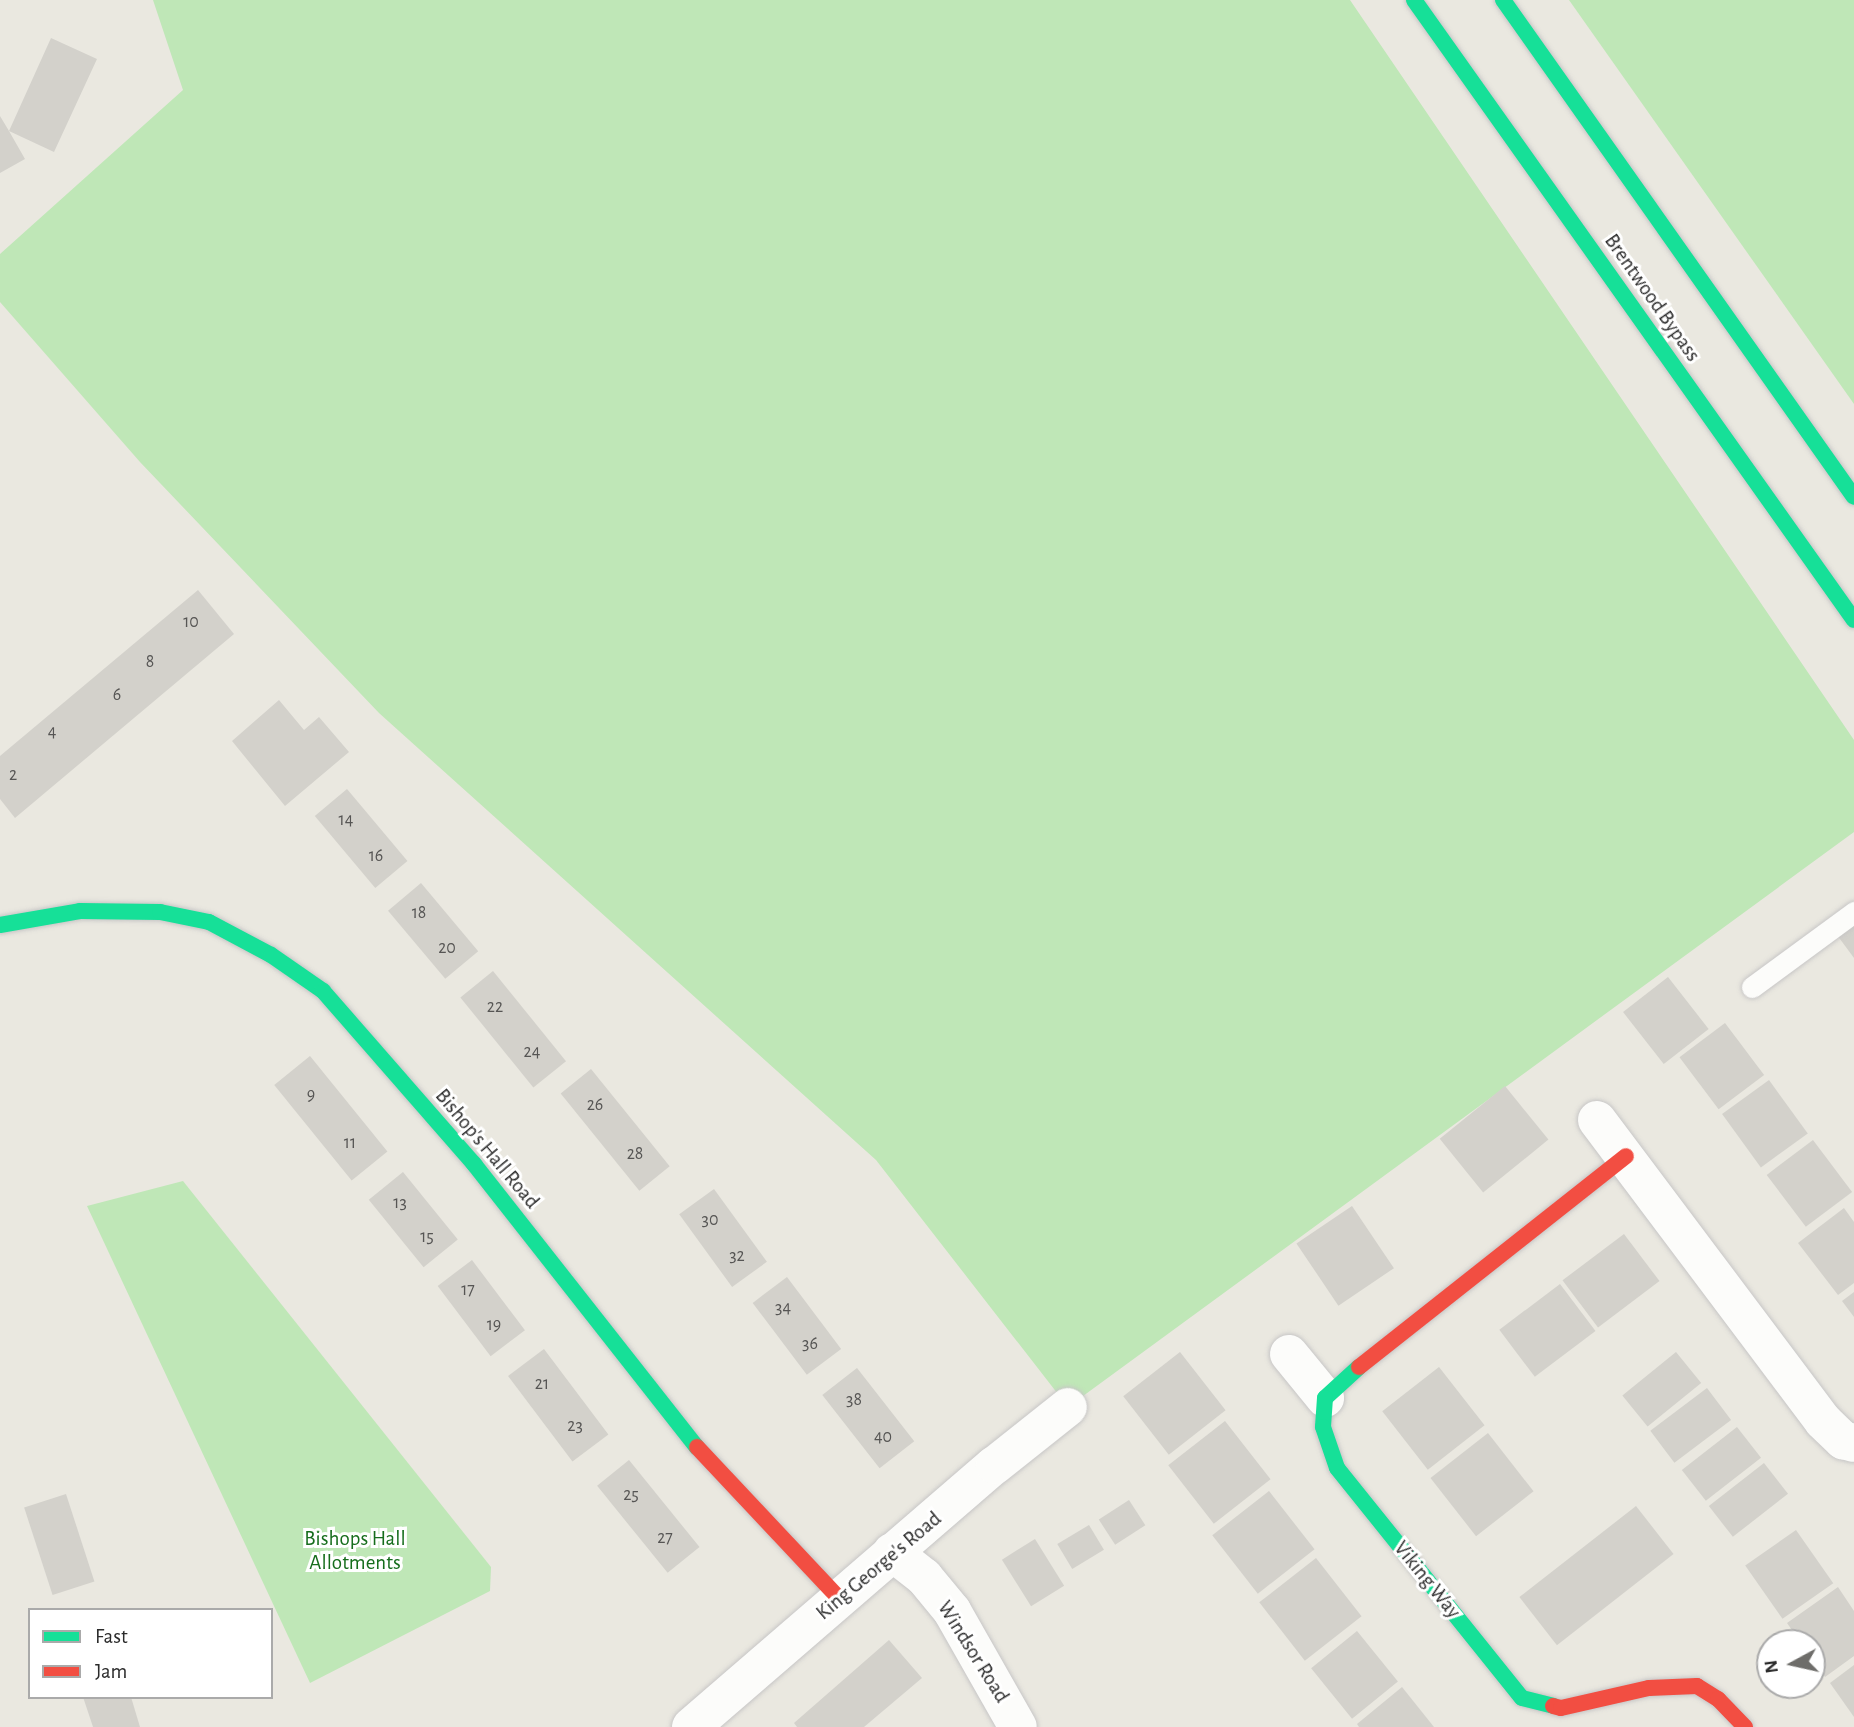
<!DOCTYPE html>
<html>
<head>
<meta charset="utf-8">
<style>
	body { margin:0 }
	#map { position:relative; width:1854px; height:1727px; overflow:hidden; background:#eae8e0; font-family:"Alegreya Sans",sans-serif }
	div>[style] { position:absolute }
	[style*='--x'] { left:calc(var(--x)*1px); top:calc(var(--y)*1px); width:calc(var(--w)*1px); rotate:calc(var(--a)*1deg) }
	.green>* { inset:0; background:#bfe7b7 }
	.building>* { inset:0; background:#d3d1cb; transform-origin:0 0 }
	.roads { filter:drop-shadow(0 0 2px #c7c6c6) drop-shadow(0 0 2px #c7c6c6) }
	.lane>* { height:21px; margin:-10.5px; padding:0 10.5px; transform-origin:10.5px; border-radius:10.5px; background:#fcfcfa }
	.street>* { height:38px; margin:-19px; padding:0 19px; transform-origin:19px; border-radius:19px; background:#fcfcfa }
	.fast>* { height:16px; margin:-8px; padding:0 8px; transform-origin:8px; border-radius:8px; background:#16e098 }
	.jam>* { height:16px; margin:-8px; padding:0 8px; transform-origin:8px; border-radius:8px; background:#f24e42 }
	span { translate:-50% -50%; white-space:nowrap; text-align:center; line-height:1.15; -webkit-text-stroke:6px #fff; paint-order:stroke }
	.number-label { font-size:18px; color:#565554 }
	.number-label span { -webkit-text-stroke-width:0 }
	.street-label { font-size:21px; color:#2b2b2b }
	.park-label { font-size:21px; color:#166d1c }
	.legend { position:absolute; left:28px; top:1608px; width:245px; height:91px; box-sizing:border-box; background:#fff; border:2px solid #aaa; margin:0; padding:9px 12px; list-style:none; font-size:21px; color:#2b2b2b }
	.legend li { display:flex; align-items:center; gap:14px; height:35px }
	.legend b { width:35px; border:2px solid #aaa }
	.north { position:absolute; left:1756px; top:1629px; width:70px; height:70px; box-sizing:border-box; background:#fff; border:2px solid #aaa; border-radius:50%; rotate:262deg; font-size:19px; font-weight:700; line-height:28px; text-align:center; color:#2b2b2b }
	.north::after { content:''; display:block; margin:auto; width:24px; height:32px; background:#6e6d6a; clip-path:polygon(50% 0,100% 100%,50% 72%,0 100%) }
</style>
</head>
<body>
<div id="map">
	<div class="green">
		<div style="clip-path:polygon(153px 0,1350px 0,1854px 740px,1854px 832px,1068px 1407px,876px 1160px,379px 713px,140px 462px,0 302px,0 254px,183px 90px)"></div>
		<div style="clip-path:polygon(1569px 0,1854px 0,1854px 404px)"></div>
		<div style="clip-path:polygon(183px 1181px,491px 1567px,490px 1591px,310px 1683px,87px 1206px)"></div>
	</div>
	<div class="building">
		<div style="clip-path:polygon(51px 38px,97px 59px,54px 152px,9px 131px,25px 159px,0 173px,0 116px,9px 131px)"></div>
		<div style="clip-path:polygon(198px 590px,234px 634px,15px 818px,0 799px,0 756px)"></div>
		<div style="clip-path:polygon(279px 700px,304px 730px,319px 717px,349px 752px,285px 806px,232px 741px)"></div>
		<div style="left:347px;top:789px;width:94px;height:42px;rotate:50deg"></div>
		<div style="left:421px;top:883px;width:89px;height:43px;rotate:50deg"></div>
		<div style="clip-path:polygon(1854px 922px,1854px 958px,1837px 935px)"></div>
		<div style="left:493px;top:971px;width:116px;height:42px;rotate:51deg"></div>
		<div style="left:1668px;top:977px;width:66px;height:57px;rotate:52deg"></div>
		<div style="left:1725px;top:1023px;width:65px;height:57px;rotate:53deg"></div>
		<div style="left:310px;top:1056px;width:123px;height:46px;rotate:51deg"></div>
		<div style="left:591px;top:1069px;width:125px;height:39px;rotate:51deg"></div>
		<div style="left:1769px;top:1080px;width:66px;height:58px;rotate:54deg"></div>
		<div style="left:1505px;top:1086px;width:69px;height:84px;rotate:51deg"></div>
		<div style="left:1813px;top:1140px;width:65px;height:58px;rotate:53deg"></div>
		<div style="left:403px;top:1172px;width:87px;height:44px;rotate:51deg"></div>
		<div style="left:714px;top:1189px;width:90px;height:43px;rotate:54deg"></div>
		<div style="left:1352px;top:1206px;width:75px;height:67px;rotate:56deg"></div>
		<div style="clip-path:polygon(1844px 1208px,1854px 1222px,1854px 1283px,1838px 1295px,1798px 1243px)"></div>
		<div style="left:1624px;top:1234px;width:59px;height:77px;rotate:53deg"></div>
		<div style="left:472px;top:1260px;width:88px;height:43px;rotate:53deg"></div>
		<div style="left:787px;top:1277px;width:90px;height:43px;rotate:53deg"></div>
		<div style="left:1560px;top:1284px;width:59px;height:76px;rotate:53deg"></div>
		<div style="clip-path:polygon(1854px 1292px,1854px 1317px,1842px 1301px)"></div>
		<div style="left:544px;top:1349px;width:107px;height:45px;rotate:53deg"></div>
		<div style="left:1180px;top:1352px;width:74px;height:72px;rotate:52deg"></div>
		<div style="left:1676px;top:1352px;width:40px;height:69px;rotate:51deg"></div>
		<div style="left:1439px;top:1367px;width:74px;height:72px;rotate:52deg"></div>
		<div style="left:857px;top:1368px;width:93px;height:44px;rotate:52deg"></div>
		<div style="left:1707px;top:1388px;width:40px;height:71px;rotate:53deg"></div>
		<div style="left:1225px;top:1421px;width:74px;height:72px;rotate:52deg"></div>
		<div style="left:1737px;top:1427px;width:39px;height:70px;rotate:52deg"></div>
		<div style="left:1488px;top:1433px;width:74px;height:73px;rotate:52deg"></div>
		<div style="left:629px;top:1460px;width:112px;height:41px;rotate:51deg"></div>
		<div style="left:1764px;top:1463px;width:39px;height:70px;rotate:52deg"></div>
		<div style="left:1269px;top:1491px;width:74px;height:72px;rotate:52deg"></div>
		<div style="left:66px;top:1494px;width:92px;height:44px;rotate:72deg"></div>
		<div style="left:1129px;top:1500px;width:30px;height:36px;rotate:57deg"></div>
		<div style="left:1636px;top:1506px;width:61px;height:148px;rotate:52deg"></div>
		<div style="left:1089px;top:1525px;width:29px;height:37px;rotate:59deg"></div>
		<div style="left:1796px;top:1530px;width:65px;height:62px;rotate:55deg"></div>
		<div style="left:1035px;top:1539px;width:55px;height:39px;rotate:58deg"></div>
		<div style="left:1316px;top:1558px;width:74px;height:72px;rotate:52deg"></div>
		<div style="clip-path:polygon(1838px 1587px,1854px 1611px,1854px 1656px,1825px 1677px,1812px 1659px,1812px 1643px,1801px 1643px,1787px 1623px)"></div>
		<div style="left:1357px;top:1631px;width:65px;height:59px;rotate:51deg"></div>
		<div style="clip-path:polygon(889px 1640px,922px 1678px,864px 1727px,797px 1727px,794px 1723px)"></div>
		<div style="clip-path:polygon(1854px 1665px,1854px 1717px,1830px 1683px)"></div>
		<div style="clip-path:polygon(1402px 1687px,1434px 1727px,1359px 1727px,1357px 1724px)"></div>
		<div style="clip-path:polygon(83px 1697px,131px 1697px,140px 1727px,93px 1727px)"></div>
	</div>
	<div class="roads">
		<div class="lane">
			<div style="--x:1752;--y:987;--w:127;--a:-36.3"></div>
		</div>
		<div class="street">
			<div style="--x:1597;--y:1120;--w:376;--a:53.1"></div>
			<div style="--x:1823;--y:1421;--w:28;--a:44"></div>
			<div style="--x:1843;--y:1440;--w:11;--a:15"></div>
			<div style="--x:1289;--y:1354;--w:57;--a:50.7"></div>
			<div style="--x:892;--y:1552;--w:41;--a:38"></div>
			<div style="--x:924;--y:1577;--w:44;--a:50.5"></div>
			<div style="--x:952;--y:1611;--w:133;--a:60.4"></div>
			<div style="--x:691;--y:1727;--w:401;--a:-40.8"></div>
			<div style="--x:995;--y:1465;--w:93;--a:-38.5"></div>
		</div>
		<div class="fast">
			<div style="--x:1414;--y:0;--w:760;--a:54.64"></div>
			<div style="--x:1503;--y:0;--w:608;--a:54.77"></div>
			<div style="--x:0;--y:925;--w:81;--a:-9.9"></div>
			<div style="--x:80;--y:911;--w:80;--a:0.7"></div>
			<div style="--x:160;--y:912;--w:50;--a:11.5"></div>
			<div style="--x:209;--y:922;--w:70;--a:28"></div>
			<div style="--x:271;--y:955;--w:63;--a:34.7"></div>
			<div style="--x:323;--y:991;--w:230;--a:48.9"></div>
			<div style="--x:474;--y:1164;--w:360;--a:51.8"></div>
			<div style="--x:1359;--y:1367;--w:46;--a:137.6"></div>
			<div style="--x:1325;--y:1398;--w:29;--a:94"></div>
			<div style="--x:1323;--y:1427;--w:43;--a:71.1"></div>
			<div style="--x:1337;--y:1468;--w:295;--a:51.2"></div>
			<div style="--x:1522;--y:1698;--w:32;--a:14"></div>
		</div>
		<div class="jam">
			<div style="--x:1359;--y:1367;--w:340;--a:-38.3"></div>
			<div style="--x:697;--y:1447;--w:207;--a:46.8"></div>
			<div style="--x:1553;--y:1706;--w:8;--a:14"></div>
			<div style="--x:1561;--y:1708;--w:90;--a:-12.8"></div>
			<div style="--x:1649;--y:1688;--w:48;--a:-2.4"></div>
			<div style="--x:1697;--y:1686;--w:25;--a:32"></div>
			<div style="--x:1718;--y:1699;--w:39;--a:46"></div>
		</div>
	</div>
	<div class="number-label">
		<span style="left:191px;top:622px">10</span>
		<span style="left:150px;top:662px">8</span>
		<span style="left:117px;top:695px">6</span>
		<span style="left:52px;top:732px">4</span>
		<span style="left:13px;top:775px">2</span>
		<span style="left:346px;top:820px">14</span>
		<span style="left:376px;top:856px">16</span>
		<span style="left:419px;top:913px">18</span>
		<span style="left:447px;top:948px">20</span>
		<span style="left:495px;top:1007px">22</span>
		<span style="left:532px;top:1052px">24</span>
		<span style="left:311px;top:1095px">9</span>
		<span style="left:595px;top:1105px">26</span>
		<span style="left:350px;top:1143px">11</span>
		<span style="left:635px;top:1154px">28</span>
		<span style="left:400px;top:1203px">13</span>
		<span style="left:710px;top:1220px">30</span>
		<span style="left:427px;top:1237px">15</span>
		<span style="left:737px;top:1256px">32</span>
		<span style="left:468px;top:1290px">17</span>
		<span style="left:783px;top:1308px">34</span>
		<span style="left:494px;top:1325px">19</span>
		<span style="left:810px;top:1344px">36</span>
		<span style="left:542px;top:1384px">21</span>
		<span style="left:854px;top:1400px">38</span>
		<span style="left:575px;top:1426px">23</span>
		<span style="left:883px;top:1437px">40</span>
		<span style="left:631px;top:1495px">25</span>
		<span style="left:665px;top:1538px">27</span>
	</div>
	<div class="street-label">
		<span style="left:1652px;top:298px;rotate:55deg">Brentwood Bypass</span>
		<span style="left:487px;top:1149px;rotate:50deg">Bishop's Hall Road</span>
		<span style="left:879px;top:1566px;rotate:-40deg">King George's Road</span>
		<span style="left:1427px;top:1580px;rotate:51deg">Viking Way</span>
		<span style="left:973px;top:1652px;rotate:58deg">Windsor Road</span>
	</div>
	<div class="park-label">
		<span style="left:355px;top:1551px">Bishops Hall<br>Allotments</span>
	</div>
	<ul class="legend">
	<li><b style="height:9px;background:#16e098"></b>Fast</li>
	<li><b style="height:9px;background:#f24e42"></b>Jam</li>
	</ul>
	<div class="north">N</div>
</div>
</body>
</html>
